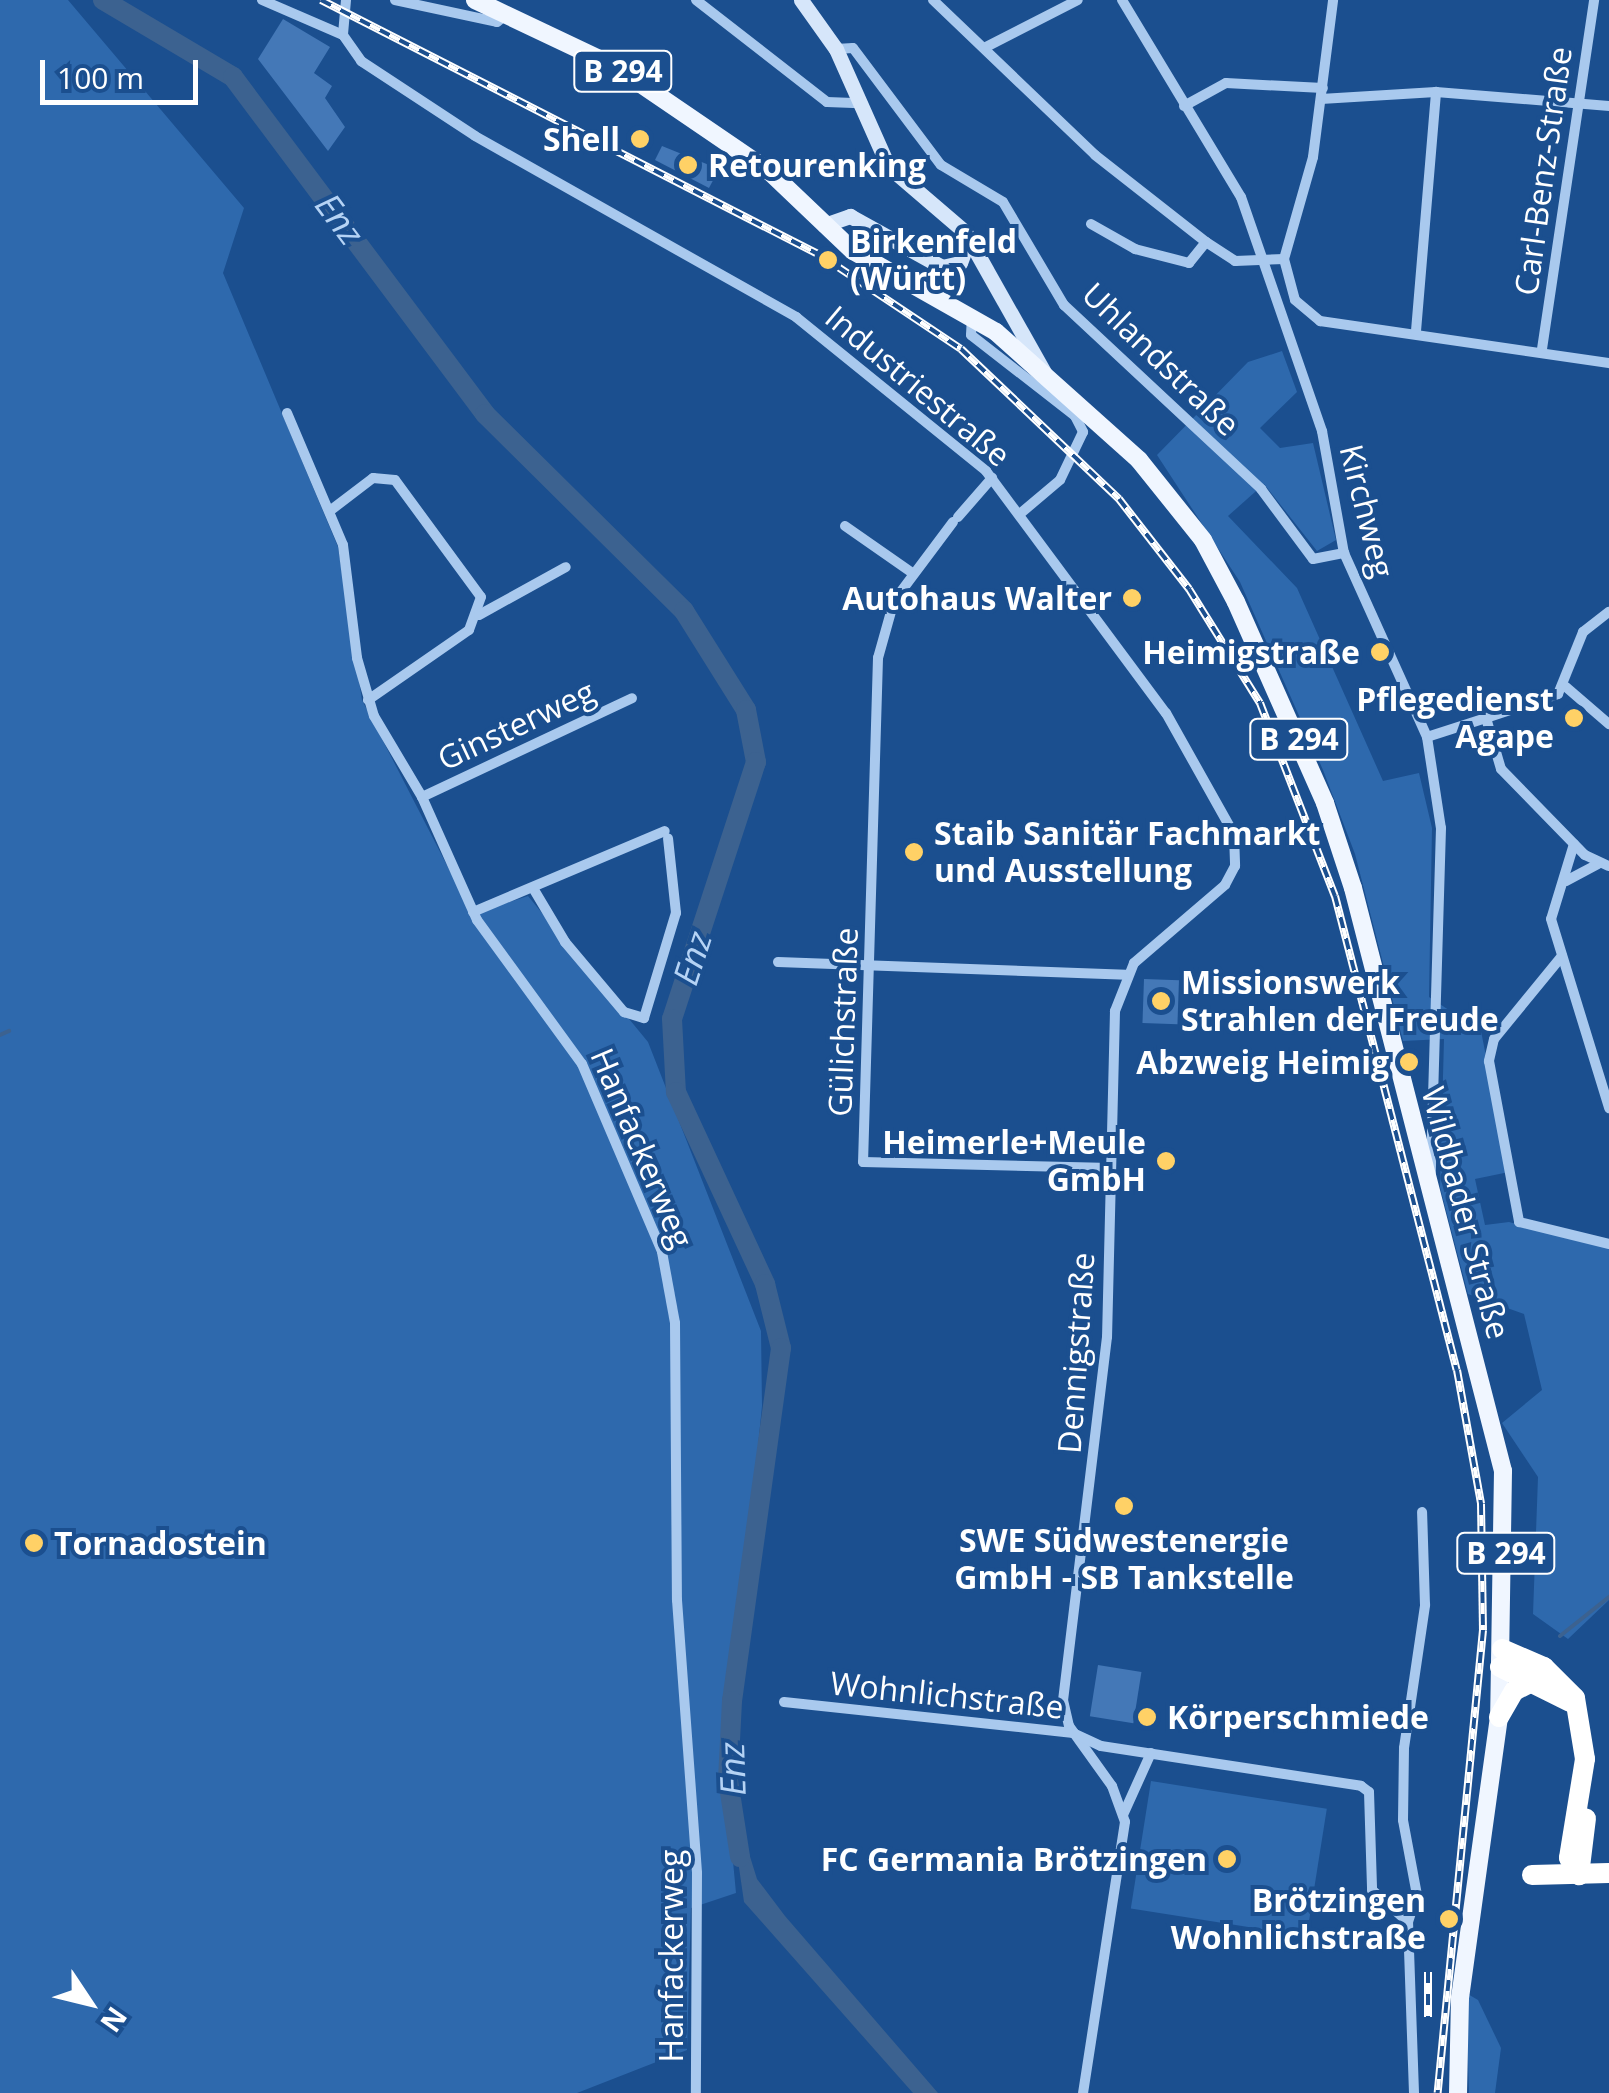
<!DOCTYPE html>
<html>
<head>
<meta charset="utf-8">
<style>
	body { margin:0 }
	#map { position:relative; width:1609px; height:2093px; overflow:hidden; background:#1b4f8f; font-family:"Open Sans",sans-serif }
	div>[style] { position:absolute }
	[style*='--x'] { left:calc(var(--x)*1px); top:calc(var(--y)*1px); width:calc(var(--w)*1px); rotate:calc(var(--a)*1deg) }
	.green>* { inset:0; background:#2e69ad; transform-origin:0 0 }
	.water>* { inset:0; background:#3c6290 }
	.stream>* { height:4px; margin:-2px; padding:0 2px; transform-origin:2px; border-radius:2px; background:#3c6290 }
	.river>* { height:20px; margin:-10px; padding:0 10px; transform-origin:10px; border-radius:10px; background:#3c6290 }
	.building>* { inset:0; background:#4478b7; transform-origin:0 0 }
	.street>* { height:10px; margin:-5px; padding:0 5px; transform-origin:5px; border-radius:5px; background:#a9c9ee }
	.secondary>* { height:15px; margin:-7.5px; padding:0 7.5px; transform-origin:7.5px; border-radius:7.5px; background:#d6e6fa }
	.primary>* { height:18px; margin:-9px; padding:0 9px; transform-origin:9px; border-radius:9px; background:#f0f6ff }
	.highway>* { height:20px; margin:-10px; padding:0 10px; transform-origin:10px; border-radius:10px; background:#fff }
	.rail>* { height:8px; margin-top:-4px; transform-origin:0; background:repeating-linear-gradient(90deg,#1b4f8f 0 11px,#fff 0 22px); box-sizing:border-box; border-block:2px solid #fff }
	.dots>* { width:28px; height:28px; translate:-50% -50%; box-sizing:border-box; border:5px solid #1b4f8f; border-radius:50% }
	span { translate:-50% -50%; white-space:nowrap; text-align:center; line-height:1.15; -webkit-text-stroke:8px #1b4f8f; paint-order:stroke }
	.shield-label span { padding:2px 8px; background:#1b4f8f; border:2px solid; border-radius:8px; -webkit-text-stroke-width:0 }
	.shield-label { font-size:30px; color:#fff; font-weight:700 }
	.poi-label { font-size:32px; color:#fff; font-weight:700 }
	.right { translate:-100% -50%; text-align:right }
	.left { translate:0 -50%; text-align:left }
	.street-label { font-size:32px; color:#fff }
	.water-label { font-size:35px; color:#b5d3f5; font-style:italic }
	.north { position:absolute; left:40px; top:1953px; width:100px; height:100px; -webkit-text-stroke:8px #1b4f8f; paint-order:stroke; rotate:125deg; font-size:28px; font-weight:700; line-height:40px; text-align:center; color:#fff }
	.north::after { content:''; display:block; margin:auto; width:35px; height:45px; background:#fff; clip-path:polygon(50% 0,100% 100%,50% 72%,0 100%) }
	.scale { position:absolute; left:40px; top:60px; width:158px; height:45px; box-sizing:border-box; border:5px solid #fff; border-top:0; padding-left:12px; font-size:30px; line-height:35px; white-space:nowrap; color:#fff; -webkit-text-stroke:8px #1b4f8f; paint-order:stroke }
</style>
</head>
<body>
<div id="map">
	<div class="green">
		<div style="clip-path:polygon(0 0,68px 0,244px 208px,223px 273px,338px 547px,362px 700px,472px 914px,528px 896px,648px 1042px,761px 1331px,762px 1406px,725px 1777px,736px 1893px,691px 1908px,687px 2050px,577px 2093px,0 2093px)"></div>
		<div style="clip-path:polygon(1282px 351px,1297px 392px,1260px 428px,1280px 448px,1313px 443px,1336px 540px,1317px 551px,1264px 484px,1228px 516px,1297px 588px,1383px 781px,1419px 773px,1432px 828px,1429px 997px,1481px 1031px,1509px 1172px,1475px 1179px,1485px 1225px,1509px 1222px,1609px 1248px,1609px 1600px,1568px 1639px,1533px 1614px,1538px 1477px,1502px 1423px,1542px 1390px,1524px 1314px,1468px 1294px,1440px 1187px,1444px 1039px,1403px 1041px,1355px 854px,1323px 770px,1240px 582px,1157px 455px,1248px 362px)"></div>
		<div style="left:1151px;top:1781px;width:178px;height:129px;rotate:9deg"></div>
		<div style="clip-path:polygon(1466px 1993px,1478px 2000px,1501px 2048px,1495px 2093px,1469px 2093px)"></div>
	</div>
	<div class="water">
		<div style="clip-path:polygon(734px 1833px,743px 1834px,757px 1879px,785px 1916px,938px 2093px,913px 2093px,744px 1902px)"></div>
	</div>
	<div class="stream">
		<div style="--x:0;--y:1035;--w:10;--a:-24"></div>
		<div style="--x:1560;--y:1636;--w:63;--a:-38.5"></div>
	</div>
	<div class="river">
		<div style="--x:103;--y:0;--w:151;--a:30.6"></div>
		<div style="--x:233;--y:77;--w:421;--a:53.2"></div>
		<div style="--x:485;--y:414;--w:280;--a:44.7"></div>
		<div style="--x:684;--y:611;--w:117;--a:57.9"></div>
		<div style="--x:746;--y:710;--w:53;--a:79.1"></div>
		<div style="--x:756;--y:762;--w:270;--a:108.1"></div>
		<div style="--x:672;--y:1019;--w:73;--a:86.9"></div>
		<div style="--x:676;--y:1092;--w:212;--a:65.1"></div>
		<div style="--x:765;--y:1284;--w:66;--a:76"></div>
		<div style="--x:781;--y:1348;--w:356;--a:97.9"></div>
		<div style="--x:732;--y:1701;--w:79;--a:92.9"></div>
		<div style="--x:728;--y:1780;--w:78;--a:81.1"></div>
	</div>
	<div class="building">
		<div style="clip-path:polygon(283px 19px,330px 47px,314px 73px,332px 86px,325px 98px,345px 127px,328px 151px,258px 59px)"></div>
		<div style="clip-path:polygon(662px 146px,719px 169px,709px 188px,655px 160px)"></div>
		<div style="left:1144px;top:979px;width:35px;height:44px;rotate:2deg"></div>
		<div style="left:1098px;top:1665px;width:44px;height:52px;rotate:9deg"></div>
	</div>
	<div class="street">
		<div style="--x:262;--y:0;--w:88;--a:23.4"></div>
		<div style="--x:346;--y:0;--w:35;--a:95"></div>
		<div style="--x:343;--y:35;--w:32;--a:55"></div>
		<div style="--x:361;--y:61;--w:136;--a:33.3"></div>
		<div style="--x:475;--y:136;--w:369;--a:29.4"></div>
		<div style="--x:796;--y:317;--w:245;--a:39"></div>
		<div style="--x:986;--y:471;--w:302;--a:53.4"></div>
		<div style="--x:1166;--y:713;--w:139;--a:60.7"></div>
		<div style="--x:1234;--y:834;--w:32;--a:88"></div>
		<div style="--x:1235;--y:866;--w:21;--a:118"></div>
		<div style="--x:1225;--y:885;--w:120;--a:139.4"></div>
		<div style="--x:1134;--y:963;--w:52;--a:111.6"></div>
		<div style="--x:1115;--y:1011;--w:326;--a:91.4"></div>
		<div style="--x:1107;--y:1337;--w:366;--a:96.9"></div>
		<div style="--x:1063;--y:1700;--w:27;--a:77"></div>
		<div style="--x:1069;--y:1726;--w:74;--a:54.4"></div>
		<div style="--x:1112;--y:1786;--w:38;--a:70"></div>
		<div style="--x:1125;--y:1822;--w:274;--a:98.8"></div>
		<div style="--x:395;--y:0;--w:104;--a:12.2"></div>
		<div style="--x:497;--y:22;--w:14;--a:-39"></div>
		<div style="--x:696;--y:0;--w:166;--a:37.9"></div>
		<div style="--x:827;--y:102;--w:33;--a:2"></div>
		<div style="--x:933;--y:0;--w:224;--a:43.7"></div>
		<div style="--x:1095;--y:155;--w:141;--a:38.1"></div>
		<div style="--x:1206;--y:242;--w:35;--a:33"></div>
		<div style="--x:1235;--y:261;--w:49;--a:-2.3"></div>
		<div style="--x:1284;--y:259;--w:42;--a:75"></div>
		<div style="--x:1295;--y:300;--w:33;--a:40"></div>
		<div style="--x:1320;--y:321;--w:292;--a:8.3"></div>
		<div style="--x:1122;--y:0;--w:230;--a:58.9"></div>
		<div style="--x:1241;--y:197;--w:248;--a:70.9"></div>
		<div style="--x:1322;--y:431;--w:124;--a:79.8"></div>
		<div style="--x:1344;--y:553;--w:202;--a:65.7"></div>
		<div style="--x:1427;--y:737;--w:92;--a:81.3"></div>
		<div style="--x:1441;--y:828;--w:347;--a:91.7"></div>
		<div style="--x:986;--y:47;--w:103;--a:-27.1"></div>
		<div style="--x:836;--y:49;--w:17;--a:-3"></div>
		<div style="--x:853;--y:48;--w:146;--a:53.1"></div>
		<div style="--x:941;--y:165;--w:72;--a:30.8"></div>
		<div style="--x:1003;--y:202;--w:120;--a:59.4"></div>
		<div style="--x:1064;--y:305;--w:270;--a:43"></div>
		<div style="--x:1261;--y:489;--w:87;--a:53.4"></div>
		<div style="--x:1313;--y:559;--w:32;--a:-11"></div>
		<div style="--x:1321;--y:99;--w:115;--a:-3.5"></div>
		<div style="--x:1436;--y:92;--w:174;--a:4.6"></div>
		<div style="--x:1184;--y:106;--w:48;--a:-28.7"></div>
		<div style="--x:1226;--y:83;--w:97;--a:3"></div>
		<div style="--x:1091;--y:224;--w:51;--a:29.6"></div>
		<div style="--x:1135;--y:249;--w:56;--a:14.5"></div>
		<div style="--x:1189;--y:263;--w:27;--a:-51"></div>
		<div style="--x:1284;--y:259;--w:106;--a:-74.1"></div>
		<div style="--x:1313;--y:157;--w:158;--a:-82.7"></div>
		<div style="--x:972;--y:316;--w:19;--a:93"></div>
		<div style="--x:971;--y:335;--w:132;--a:37.9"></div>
		<div style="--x:1075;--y:416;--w:18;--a:63"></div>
		<div style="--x:1083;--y:432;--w:53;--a:115.6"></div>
		<div style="--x:1060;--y:480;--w:51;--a:139.8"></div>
		<div style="--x:1416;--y:331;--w:240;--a:-85.2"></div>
		<div style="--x:1542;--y:349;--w:353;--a:-81.5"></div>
		<div style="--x:287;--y:413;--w:143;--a:67"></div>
		<div style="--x:343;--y:545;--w:114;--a:82.9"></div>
		<div style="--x:357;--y:658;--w:60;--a:73.7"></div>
		<div style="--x:374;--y:716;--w:94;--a:59.3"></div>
		<div style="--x:422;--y:797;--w:135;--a:65.9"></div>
		<div style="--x:477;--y:920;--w:178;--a:53.9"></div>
		<div style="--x:582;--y:1064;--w:204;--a:66.9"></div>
		<div style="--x:662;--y:1252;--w:72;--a:79.6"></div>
		<div style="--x:675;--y:1323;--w:277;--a:89.6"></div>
		<div style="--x:677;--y:1600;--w:274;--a:85.8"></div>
		<div style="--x:697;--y:1873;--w:220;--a:90.3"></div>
		<div style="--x:331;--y:510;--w:53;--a:-37.3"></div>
		<div style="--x:373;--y:478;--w:22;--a:5"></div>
		<div style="--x:395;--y:480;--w:145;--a:53.7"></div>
		<div style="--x:481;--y:597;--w:35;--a:110"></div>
		<div style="--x:469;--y:630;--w:123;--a:145.3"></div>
		<div style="--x:958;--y:517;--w:52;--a:-48.9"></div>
		<div style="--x:953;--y:522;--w:99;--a:126.8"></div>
		<div style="--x:894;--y:601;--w:59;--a:105.7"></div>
		<div style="--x:878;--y:658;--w:504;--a:91.7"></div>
		<div style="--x:863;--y:1162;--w:248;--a:1.4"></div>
		<div style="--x:845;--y:526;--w:80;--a:34.9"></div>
		<div style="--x:479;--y:615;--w:99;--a:-28.9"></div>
		<div style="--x:1566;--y:687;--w:57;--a:40.7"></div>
		<div style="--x:1486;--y:718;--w:76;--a:-18.4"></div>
		<div style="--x:1558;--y:694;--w:67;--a:-68"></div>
		<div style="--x:1583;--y:632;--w:33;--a:-38"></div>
		<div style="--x:1427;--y:737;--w:62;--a:-17.9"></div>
		<div style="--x:1486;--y:718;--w:53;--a:73.6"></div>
		<div style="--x:1501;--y:769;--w:120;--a:45.7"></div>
		<div style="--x:1585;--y:855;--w:26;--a:25"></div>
		<div style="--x:422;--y:797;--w:232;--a:-25.2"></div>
		<div style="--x:1574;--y:844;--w:78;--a:107"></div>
		<div style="--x:1551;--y:919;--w:198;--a:72.9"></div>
		<div style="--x:1566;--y:881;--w:36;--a:-28"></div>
		<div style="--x:533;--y:888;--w:63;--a:59.3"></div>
		<div style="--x:565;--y:942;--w:92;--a:49.9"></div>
		<div style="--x:624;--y:1012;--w:21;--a:17"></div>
		<div style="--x:644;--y:1018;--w:110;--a:-73.1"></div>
		<div style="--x:676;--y:913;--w:75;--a:-96.1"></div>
		<div style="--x:473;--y:912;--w:208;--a:-22.9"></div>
		<div style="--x:1562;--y:956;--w:107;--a:129.3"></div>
		<div style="--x:1494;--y:1039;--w:23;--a:103"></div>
		<div style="--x:1489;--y:1061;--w:164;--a:79.4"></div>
		<div style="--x:1519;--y:1222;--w:93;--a:13.7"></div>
		<div style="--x:778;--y:962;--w:348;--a:2.1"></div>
		<div style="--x:784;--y:1702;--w:291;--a:6.1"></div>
		<div style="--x:1073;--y:1733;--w:31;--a:25"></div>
		<div style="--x:1101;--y:1746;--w:263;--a:8.7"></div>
		<div style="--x:1361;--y:1786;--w:10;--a:37"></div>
		<div style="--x:1369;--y:1792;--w:98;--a:88.2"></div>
		<div style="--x:1372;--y:1890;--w:48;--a:41.6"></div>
		<div style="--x:1123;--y:1815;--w:68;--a:-65.7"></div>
		<div style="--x:1414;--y:2093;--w:171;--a:-92"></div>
		<div style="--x:1408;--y:1922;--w:28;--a:-72"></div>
		<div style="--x:1417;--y:1895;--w:76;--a:-100.6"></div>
		<div style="--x:1403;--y:1820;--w:72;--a:-89.2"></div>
		<div style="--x:1404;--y:1748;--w:145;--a:-81.6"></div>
		<div style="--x:1425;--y:1605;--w:93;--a:-91.8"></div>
	</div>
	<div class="secondary">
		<div style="--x:801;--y:0;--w:60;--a:54.5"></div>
		<div style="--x:836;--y:49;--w:128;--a:66"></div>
		<div style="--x:888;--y:166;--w:101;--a:40.6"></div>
		<div style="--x:965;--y:232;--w:161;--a:60.6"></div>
		<div style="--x:824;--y:225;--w:28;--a:-19"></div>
		<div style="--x:850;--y:216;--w:105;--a:29"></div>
		<div style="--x:942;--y:267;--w:18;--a:-13"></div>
		<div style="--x:960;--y:263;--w:23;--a:-70"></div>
	</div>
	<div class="primary">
		<div style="--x:475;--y:0;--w:156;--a:25.4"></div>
		<div style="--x:616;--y:67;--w:186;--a:34.3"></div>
		<div style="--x:770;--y:172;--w:115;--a:43.6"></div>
		<div style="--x:853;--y:251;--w:164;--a:29.5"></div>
		<div style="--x:996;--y:332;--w:192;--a:41.8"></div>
		<div style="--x:1139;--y:460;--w:102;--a:51.3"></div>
		<div style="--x:1203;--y:540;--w:70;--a:62"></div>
		<div style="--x:1236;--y:602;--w:220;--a:66.1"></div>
		<div style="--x:1325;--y:803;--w:89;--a:71.8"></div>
		<div style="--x:1353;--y:888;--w:602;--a:75.57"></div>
		<div style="--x:1503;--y:1471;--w:246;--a:90.9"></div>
		<div style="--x:1499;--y:1717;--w:284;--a:97.9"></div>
		<div style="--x:1460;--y:1998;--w:95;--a:91.2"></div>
	</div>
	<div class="highway">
		<div style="--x:1502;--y:1649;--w:46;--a:23.2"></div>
		<div style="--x:1544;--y:1667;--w:44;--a:45"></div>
		<div style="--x:1575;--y:1698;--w:62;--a:80.7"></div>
		<div style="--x:1585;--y:1759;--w:100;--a:99.2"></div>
		<div style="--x:1569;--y:1858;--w:20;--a:60"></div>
		<div style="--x:1500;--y:1667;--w:78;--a:26.6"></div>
		<div style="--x:1499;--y:1717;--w:30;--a:-60"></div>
		<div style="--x:1514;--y:1691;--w:22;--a:-27"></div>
		<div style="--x:1532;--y:1875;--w:77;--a:-1.5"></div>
		<div style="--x:1579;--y:1875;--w:57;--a:-83"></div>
	</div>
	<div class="rail">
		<div style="--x:321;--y:0;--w:560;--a:27.07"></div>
		<div style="--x:820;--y:255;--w:169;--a:33.7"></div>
		<div style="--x:961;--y:349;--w:218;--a:43.5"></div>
		<div style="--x:1119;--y:499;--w:114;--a:52.1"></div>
		<div style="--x:1189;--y:589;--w:134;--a:58.1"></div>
		<div style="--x:1260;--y:703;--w:207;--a:68.8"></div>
		<div style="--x:1335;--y:896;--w:489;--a:75.6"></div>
		<div style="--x:1457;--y:1370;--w:136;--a:79.8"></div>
		<div style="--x:1481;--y:1504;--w:126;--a:89.1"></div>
		<div style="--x:1483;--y:1630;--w:465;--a:95.6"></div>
		<div style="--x:1428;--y:1972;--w:45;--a:90"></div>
	</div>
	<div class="dots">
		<div style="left:640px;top:139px;background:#ffd166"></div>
		<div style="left:688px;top:165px;background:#ffd166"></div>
		<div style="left:828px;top:260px;background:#ffd166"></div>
		<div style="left:1132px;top:598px;background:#ffd166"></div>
		<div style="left:1380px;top:652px;background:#ffd166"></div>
		<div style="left:1574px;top:718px;background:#ffd166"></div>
		<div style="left:914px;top:852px;background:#ffd166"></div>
		<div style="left:1161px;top:1001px;background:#ffd166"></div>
		<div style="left:1409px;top:1062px;background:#ffd166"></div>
		<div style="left:1166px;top:1161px;background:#ffd166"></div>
		<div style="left:1124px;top:1506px;background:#ffd166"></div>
		<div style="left:34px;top:1543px;background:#ffd166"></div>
		<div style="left:1147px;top:1717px;background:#ffd166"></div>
		<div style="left:1227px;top:1859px;background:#ffd166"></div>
		<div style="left:1449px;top:1919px;background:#ffd166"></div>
	</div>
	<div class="shield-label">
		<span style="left:623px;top:71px">B 294</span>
		<span style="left:1299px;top:739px">B 294</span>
		<span style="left:1506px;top:1553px">B 294</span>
	</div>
	<div class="poi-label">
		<span class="right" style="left:620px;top:139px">Shell</span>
		<span class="left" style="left:708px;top:165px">Retourenking</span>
		<span class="left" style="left:850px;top:260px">Birkenfeld<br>(Württ)</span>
		<span class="right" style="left:1112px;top:598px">Autohaus Walter</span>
		<span class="right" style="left:1360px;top:652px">Heimigstraße</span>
		<span class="right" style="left:1554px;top:718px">Pflegedienst<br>Agape</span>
		<span class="left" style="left:934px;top:852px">Staib Sanitär Fachmarkt<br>und Ausstellung</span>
		<span class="left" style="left:1181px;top:1001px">Missionswerk<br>Strahlen der Freude</span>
		<span class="right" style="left:1389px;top:1062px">Abzweig Heimig</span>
		<span class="right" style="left:1146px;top:1161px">Heimerle+Meule<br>GmbH</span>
		<span style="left:1124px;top:1559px">SWE Südwestenergie<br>GmbH - SB Tankstelle</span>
		<span class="left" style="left:54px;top:1543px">Tornadostein</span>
		<span class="left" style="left:1167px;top:1717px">Körperschmiede</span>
		<span class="right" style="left:1207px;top:1859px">FC Germania Brötzingen</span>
		<span class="right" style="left:1426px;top:1919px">Brötzingen<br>Wohnlichstraße</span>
	</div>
	<div class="street-label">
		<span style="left:1543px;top:171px;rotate:-82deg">Carl-Benz-Straße</span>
		<span style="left:1161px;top:359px;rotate:44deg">Uhlandstraße</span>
		<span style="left:918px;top:386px;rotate:40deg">Industriestraße</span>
		<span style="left:1367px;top:511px;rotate:76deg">Kirchweg</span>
		<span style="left:516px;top:725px;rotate:-25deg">Ginsterweg</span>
		<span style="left:843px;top:1022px;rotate:-88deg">Gülichstraße</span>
		<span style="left:642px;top:1148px;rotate:67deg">Hanfackerweg</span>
		<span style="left:1466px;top:1213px;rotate:75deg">Wildbader Straße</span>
		<span style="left:1076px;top:1353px;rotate:-86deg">Dennigstraße</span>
		<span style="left:947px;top:1695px;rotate:6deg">Wohnlichstraße</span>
		<span style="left:671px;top:1956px;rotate:-90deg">Hanfackerweg</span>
	</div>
	<div class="water-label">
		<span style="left:340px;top:219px;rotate:53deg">Enz</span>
		<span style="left:692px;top:958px;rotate:-72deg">Enz</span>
		<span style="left:732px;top:1769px;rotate:-92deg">Enz</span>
	</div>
	<div class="north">N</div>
	<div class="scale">100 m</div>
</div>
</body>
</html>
